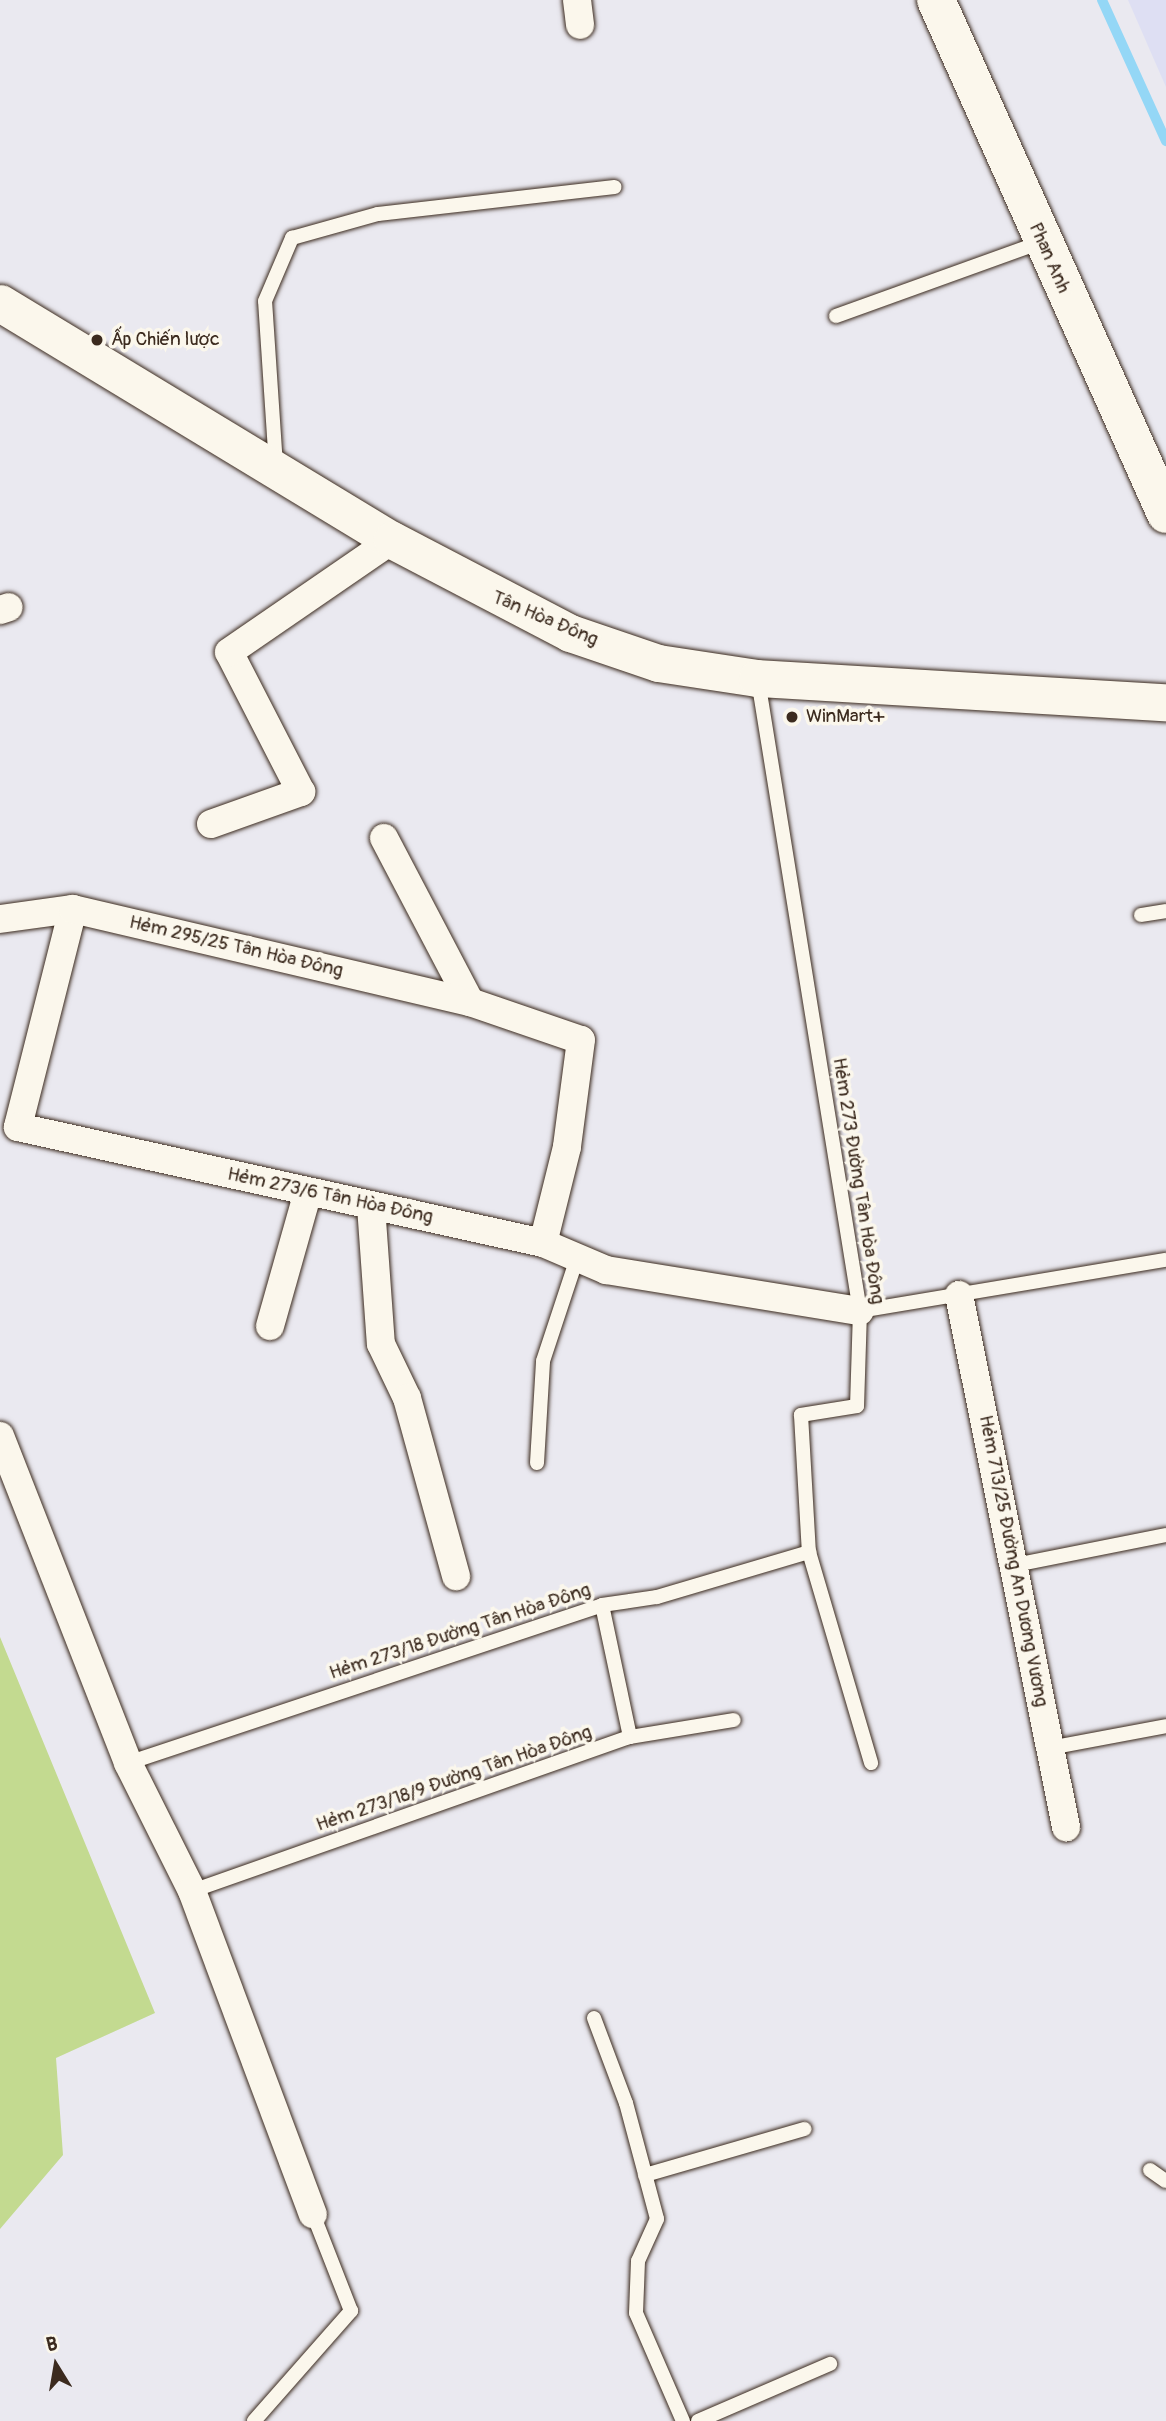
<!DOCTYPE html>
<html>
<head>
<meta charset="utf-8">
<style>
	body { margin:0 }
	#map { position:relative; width:1166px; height:2421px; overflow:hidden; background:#eae9f0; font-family:Pangolin,sans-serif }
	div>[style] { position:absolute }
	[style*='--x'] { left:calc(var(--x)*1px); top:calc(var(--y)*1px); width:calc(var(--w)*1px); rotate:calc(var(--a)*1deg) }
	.built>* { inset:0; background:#dedff3 }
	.green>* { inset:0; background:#c3da90 }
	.stream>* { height:10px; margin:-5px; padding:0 5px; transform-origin:5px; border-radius:5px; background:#94d7f6 }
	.roads { filter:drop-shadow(0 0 2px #3b2a1e) drop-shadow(0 0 2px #3b2a1e) }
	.service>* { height:14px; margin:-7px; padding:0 7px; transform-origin:7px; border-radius:7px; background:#fbf7ec }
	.minor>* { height:28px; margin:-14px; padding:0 14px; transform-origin:14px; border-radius:14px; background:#fbf7ec }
	.tertiary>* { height:37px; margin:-18.5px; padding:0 18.5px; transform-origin:18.5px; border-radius:18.5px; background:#fbf7ec }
	.secondary>* { height:38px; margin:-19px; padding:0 19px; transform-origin:19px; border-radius:19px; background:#fbf7ec }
	.dots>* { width:19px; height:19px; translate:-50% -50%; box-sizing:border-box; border:4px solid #fbf7ec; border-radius:50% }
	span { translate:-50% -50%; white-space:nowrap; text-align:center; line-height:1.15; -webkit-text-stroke:7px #fbf7ec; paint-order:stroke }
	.street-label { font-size:19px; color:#3b2a1e }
	.poi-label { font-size:19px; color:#3b2a1e }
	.left { translate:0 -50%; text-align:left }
	.north { position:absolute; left:21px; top:2330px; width:70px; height:70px; -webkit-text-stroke:5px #fbf7ec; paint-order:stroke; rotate:349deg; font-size:19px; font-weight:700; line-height:28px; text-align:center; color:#3b2a1e }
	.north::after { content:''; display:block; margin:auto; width:24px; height:32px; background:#3b2a1e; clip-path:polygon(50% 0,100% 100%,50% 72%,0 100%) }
</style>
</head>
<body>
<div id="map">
	<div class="built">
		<div style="clip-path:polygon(1128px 0,1166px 0,1166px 87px)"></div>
	</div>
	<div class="green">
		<div style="clip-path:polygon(0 1637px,155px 2013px,56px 2058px,63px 2155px,0 2229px)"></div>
	</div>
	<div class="stream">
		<div style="--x:1102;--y:0;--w:155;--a:65.6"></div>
	</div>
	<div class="roads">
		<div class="service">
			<div style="--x:836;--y:316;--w:218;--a:-19.8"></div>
			<div style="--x:276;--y:466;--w:165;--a:-93.8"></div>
			<div style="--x:265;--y:301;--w:69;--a:-66.8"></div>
			<div style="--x:292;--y:238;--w:89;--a:-15.6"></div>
			<div style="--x:378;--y:214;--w:238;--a:-6.5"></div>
			<div style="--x:758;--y:680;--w:639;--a:80.82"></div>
			<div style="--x:860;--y:1311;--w:95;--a:91.8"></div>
			<div style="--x:857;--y:1406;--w:57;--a:170.9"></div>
			<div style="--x:801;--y:1415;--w:137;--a:86.7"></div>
			<div style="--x:809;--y:1552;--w:220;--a:73.6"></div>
			<div style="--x:1141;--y:915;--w:25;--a:-9"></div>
			<div style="--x:860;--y:1311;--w:310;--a:-9.5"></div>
			<div style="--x:537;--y:1463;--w:102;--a:-86.6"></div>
			<div style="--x:543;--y:1361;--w:105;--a:-71.7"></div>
			<div style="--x:1015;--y:1565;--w:154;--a:-11.2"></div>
			<div style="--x:602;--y:1605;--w:135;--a:78"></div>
			<div style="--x:1049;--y:1748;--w:119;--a:-10.6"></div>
			<div style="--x:128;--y:1763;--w:500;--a:-18.4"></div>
			<div style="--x:602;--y:1605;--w:56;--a:-8.3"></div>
			<div style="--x:657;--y:1597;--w:159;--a:-16.5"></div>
			<div style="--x:192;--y:1891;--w:464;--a:-19.4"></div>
			<div style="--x:630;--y:1737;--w:105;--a:-9.3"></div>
			<div style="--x:594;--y:2018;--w:91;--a:69.4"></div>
			<div style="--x:626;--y:2103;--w:120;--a:75"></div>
			<div style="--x:657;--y:2219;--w:46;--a:114.3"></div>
			<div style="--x:638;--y:2261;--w:52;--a:92.2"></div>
			<div style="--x:636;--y:2313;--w:118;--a:66.5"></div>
			<div style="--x:1150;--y:2170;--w:19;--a:35"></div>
			<div style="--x:645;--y:2175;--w:166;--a:-16.1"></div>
			<div style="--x:254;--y:2421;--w:147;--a:-48.6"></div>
			<div style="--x:351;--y:2311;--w:104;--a:-111.4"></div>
			<div style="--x:698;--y:2421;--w:144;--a:-23.4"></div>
		</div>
		<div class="minor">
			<div style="--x:577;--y:0;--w:25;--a:83"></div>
			<div style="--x:0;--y:610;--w:9;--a:-18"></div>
			<div style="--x:211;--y:824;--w:96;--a:-19.6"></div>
			<div style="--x:301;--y:792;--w:157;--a:-117.2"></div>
			<div style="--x:229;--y:652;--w:198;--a:-34.5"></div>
			<div style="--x:384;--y:838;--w:185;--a:62.3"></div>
			<div style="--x:73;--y:909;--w:225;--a:104.2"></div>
			<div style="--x:18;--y:1127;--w:538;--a:12.46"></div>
			<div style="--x:543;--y:1243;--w:69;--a:23.2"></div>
			<div style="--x:606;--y:1270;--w:257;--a:9.2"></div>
			<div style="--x:0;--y:919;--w:74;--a:-7.8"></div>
			<div style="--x:73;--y:909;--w:408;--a:13.2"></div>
			<div style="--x:470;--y:1002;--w:117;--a:18.9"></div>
			<div style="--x:581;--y:1040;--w:108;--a:97.5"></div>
			<div style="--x:567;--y:1147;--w:99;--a:104"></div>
			<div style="--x:371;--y:1206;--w:138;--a:85.9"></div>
			<div style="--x:381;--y:1344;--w:60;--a:64.3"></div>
			<div style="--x:407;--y:1398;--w:185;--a:74.6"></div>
			<div style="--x:959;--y:1295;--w:543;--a:78.63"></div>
			<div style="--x:270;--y:1326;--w:139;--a:-74.2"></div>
			<div style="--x:0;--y:1436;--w:351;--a:68.6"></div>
			<div style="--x:128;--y:1763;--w:143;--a:63.4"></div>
			<div style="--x:192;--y:1891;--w:345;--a:69.5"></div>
		</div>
		<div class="tertiary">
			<div style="--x:0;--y:303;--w:458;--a:31.2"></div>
			<div style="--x:392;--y:540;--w:201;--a:27.6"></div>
			<div style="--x:570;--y:633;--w:93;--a:18.8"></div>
			<div style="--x:658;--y:663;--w:100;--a:8.6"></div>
			<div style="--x:757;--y:678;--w:410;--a:3.4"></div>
		</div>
		<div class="secondary">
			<div style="--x:936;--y:0;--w:563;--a:65.89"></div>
		</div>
	</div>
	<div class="dots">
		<div style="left:97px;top:340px;background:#3b2a1e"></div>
		<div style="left:792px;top:717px;background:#3b2a1e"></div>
	</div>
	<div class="street-label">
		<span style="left:1049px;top:258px;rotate:66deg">Phan Anh</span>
		<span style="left:545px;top:619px;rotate:23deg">Tân Hòa Đông</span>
		<span style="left:236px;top:947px;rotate:13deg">Hẻm 295/25 Tân Hòa Đông</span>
		<span style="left:858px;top:1181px;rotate:81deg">Hẻm 273 Đường Tân Hòa Đông</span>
		<span style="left:330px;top:1196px;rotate:12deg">Hẻm 273/6 Tân Hòa Đông</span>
		<span style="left:1013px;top:1561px;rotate:79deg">Hẻm 713/25 Đường An Dương Vương</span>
		<span style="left:460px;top:1632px;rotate:-18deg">Hẻm 273/18 Đường Tân Hòa Đông</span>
		<span style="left:454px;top:1779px;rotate:-19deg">Hẻm 273/18/9 Đường Tân Hòa Đông</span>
	</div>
	<div class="poi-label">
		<span class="left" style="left:111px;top:340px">Ấp Chiến lược</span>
		<span class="left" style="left:806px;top:717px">WinMart+</span>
	</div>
	<div class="north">B</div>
</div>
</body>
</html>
